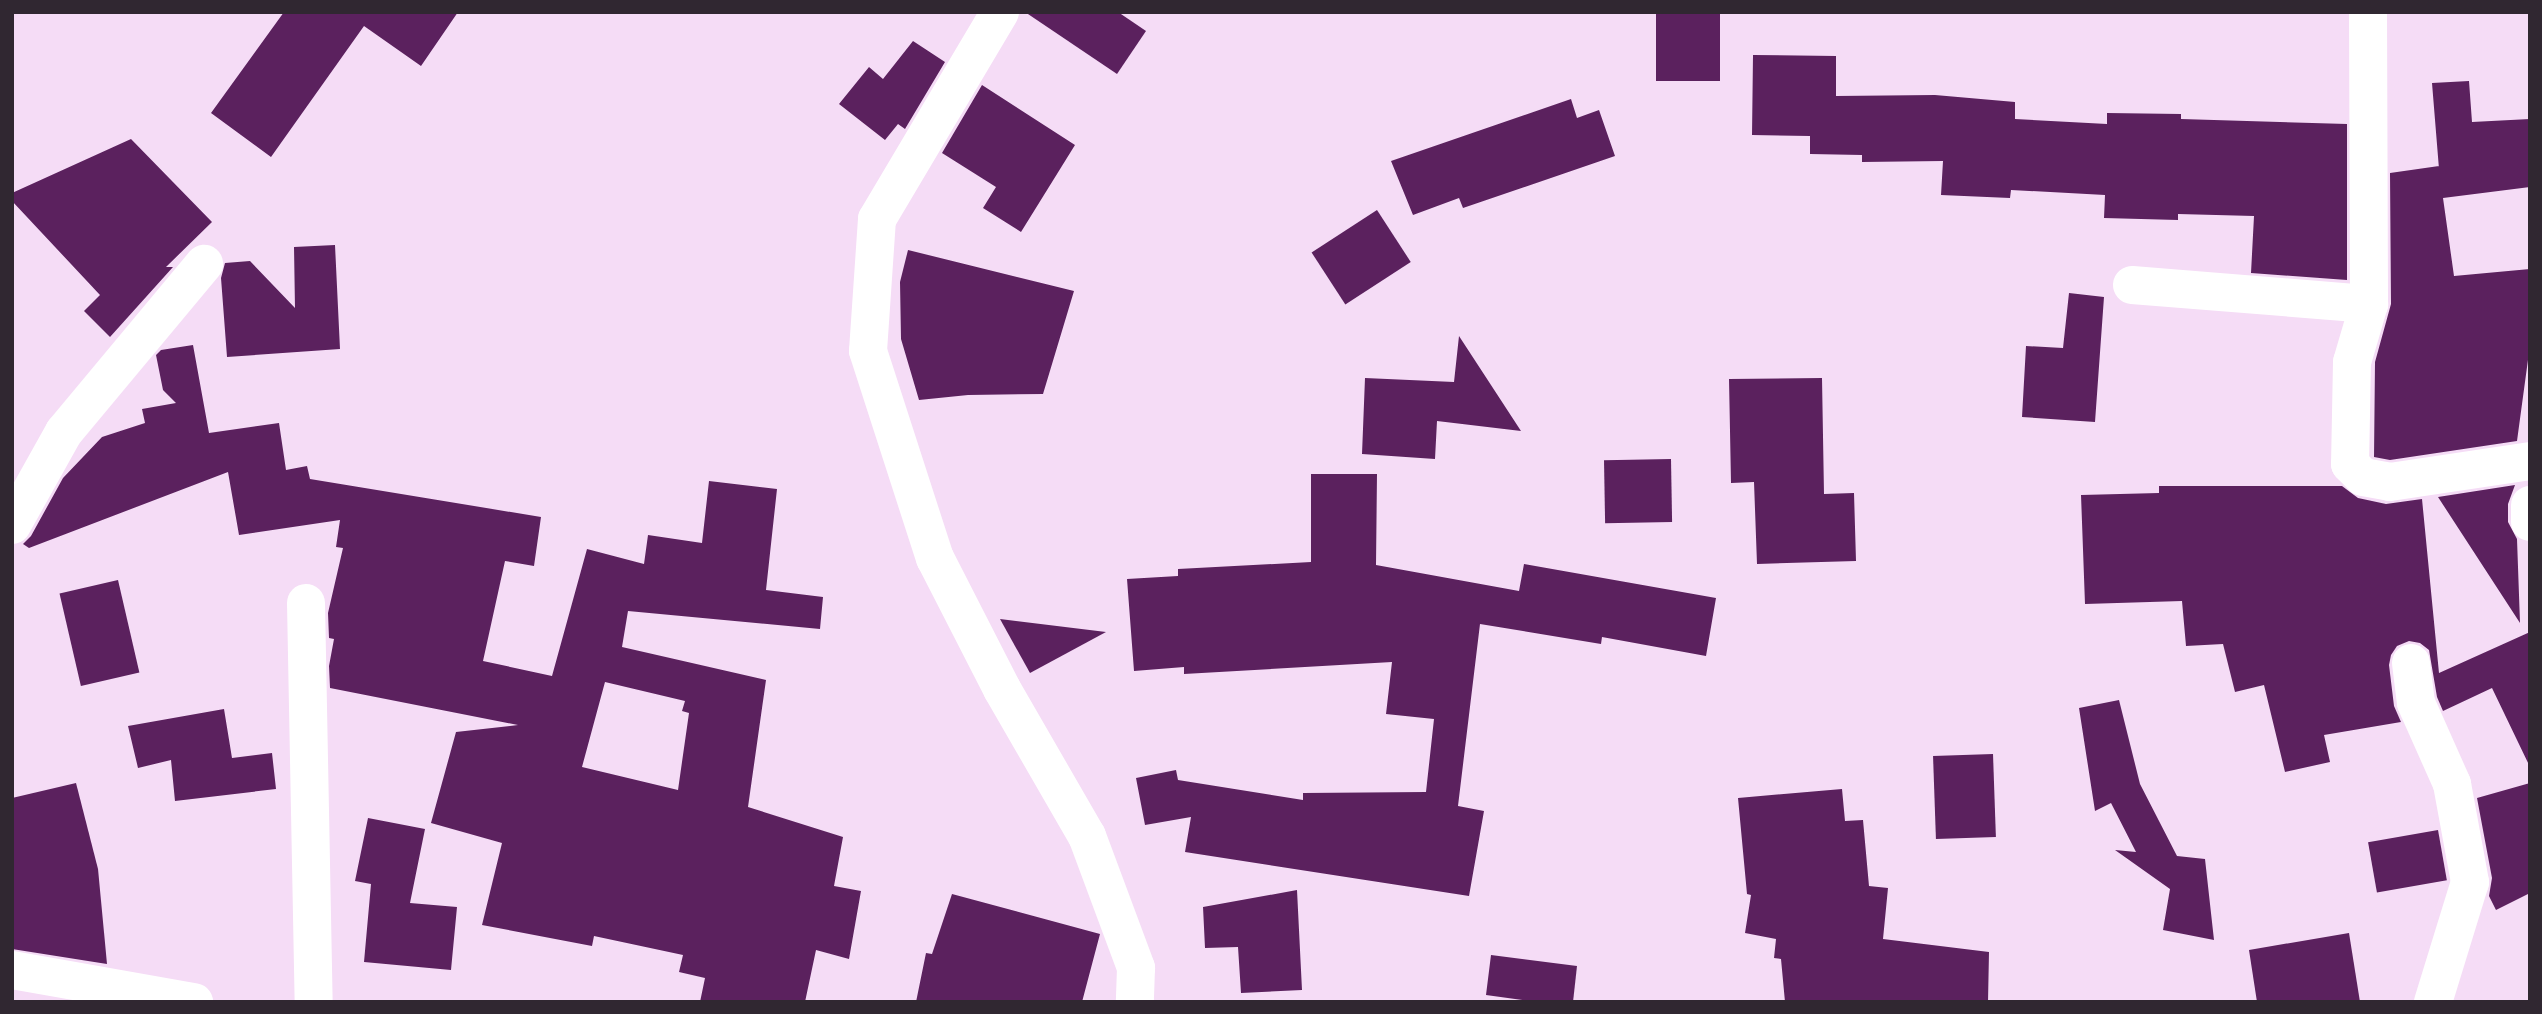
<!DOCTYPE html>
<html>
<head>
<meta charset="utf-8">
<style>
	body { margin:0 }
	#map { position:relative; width:2542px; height:1014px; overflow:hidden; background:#f5dcf6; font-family:"IBM Plex Sans",sans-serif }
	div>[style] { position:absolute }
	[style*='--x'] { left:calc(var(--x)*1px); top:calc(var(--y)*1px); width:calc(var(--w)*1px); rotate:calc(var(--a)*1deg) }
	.building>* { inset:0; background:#5b215e; transform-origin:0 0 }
	.minor>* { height:38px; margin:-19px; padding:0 19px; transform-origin:19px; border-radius:19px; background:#fff }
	span { translate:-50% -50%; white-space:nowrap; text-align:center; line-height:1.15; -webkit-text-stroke:7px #fcedfc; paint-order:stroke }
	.frame { position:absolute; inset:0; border:14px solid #302731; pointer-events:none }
</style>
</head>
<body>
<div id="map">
	<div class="building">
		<div style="clip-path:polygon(284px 12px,458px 12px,421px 66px,364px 26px,271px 157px,211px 113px)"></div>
		<div style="clip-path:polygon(1025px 12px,1118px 12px,1146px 31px,1117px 74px)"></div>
		<div style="left:1656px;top:12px;width:64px;height:69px"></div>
		<div style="clip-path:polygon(913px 41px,945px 62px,905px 129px,898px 124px,885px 140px,839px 104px,869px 67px,883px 79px)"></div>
		<div style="clip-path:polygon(1753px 55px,1836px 56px,1836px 96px,1935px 95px,2015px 102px,2015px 119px,2107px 124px,2107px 113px,2181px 114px,2181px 119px,2347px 124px,2347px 280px,2251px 273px,2254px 216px,2178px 214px,2178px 220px,2104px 218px,2105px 195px,2011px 190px,2010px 198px,1941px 195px,1943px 161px,1862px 162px,1862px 155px,1810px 154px,1810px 136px,1752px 135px)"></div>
		<div style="clip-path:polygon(2469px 81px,2472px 122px,2530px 119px,2530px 187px,2443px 198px,2454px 276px,2530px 269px,2530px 345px,2517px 441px,2390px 460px,2374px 457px,2375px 362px,2391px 304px,2390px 173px,2439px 166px,2439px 169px,2432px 83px)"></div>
		<div style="clip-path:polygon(982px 85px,1075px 145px,1021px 232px,983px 208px,996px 187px,942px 153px)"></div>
		<div style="clip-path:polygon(1571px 99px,1577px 118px,1599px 110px,1615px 156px,1463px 208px,1459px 198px,1413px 215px,1391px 161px)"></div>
		<div style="clip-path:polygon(131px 139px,212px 222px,166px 267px,173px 267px,110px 337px,84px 311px,100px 295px,12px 201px,12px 193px)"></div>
		<div style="left:1377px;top:210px;width:62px;height:78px;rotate:57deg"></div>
		<div style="clip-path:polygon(335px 245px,340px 349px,227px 357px,221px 278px,225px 263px,250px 261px,295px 308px,294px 247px)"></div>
		<div style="clip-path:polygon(908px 250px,1074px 291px,1043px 394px,968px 395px,919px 400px,901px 339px,900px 282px)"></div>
		<div style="clip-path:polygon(2069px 293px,2104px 297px,2095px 422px,2022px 417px,2026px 346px,2063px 348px)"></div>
		<div style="clip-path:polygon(1459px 336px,1521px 431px,1437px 421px,1435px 459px,1362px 454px,1365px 378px,1454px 382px)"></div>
		<div style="clip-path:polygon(evenodd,193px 345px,209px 433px,279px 423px,286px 470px,307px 466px,310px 479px,541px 517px,534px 566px,505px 561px,483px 661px,552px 676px,587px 549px,644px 564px,648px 535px,702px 543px,709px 481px,777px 489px,766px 590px,823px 597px,820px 629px,628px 611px,622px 647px,766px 680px,748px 807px,843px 837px,834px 886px,861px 891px,849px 959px,816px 950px,805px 1002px,700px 1002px,705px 978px,679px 972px,683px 955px,594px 936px,592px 946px,482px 925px,502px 843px,431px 823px,456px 732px,518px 725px,330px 688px,329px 666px,334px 639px,329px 638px,328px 613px,343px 548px,336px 547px,340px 520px,239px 535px,228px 472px,29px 548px,23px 544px,31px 536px,63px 478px,102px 437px,145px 423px,142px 409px,176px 403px,163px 390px,156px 355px,161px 350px,193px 345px,605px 682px,685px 701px,682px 711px,689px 713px,678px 790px,582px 767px,605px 682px)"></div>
		<div style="clip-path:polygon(1822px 378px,1824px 494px,1854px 493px,1856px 561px,1757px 564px,1754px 482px,1731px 483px,1729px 379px)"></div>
		<div style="left:1671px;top:459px;width:63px;height:67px;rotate:89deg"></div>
		<div style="clip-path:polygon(1311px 474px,1377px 474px,1376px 565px,1519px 591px,1524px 564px,1716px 598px,1706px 656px,1602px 637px,1601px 644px,1480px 624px,1458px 806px,1484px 811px,1469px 896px,1185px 852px,1191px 817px,1145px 825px,1136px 778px,1176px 770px,1178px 780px,1303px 800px,1303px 793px,1426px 792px,1434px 719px,1386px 714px,1392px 662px,1184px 674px,1184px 667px,1134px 671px,1127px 579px,1178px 576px,1178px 569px,1311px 562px)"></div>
		<div style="clip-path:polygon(2515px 485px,2508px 504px,2508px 522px,2517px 539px,2520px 623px,2438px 497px)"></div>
		<div style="clip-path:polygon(2159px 486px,2342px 486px,2358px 498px,2386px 504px,2422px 499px,2439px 673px,2530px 632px,2530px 767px,2492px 688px,2443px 711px,2437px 697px,2429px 650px,2420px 643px,2409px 641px,2397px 646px,2391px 655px,2389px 665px,2394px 706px,2401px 722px,2324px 735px,2330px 762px,2285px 772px,2264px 685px,2235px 692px,2223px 644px,2186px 646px,2182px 601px,2085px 604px,2081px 495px,2159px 493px)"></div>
		<div style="left:118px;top:580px;width:95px;height:60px;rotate:77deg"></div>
		<div style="clip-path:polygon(1000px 619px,1106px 632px,1030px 673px)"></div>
		<div style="clip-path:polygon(2119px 700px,2140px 784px,2177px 856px,2205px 859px,2214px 940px,2163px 930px,2170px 889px,2115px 850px,2136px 852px,2111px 803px,2095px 811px,2079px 708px)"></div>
		<div style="clip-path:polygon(224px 709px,232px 758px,272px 753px,276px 789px,175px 801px,171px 760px,138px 768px,128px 726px)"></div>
		<div style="left:1993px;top:754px;width:83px;height:60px;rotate:88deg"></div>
		<div style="clip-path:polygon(76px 783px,98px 869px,107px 964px,12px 949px,12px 798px)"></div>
		<div style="clip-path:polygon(2530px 783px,2530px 893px,2496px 910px,2489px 896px,2492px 878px,2477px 798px)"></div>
		<div style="clip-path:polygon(1842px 789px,1845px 821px,1863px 820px,1869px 886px,1888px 888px,1883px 939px,1989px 952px,1988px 1002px,1785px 1002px,1781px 959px,1774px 958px,1776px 939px,1745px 933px,1751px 895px,1747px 894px,1738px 798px)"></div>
		<div style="clip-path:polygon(368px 818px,425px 829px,410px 903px,457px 907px,451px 970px,364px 962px,371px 884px,355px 881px)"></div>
		<div style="left:2438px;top:830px;width:51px;height:71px;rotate:80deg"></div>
		<div style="clip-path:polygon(1297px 890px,1302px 990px,1241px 993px,1238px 947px,1205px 948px,1203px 907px)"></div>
		<div style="clip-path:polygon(952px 894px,1100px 934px,1082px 1002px,916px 1002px,926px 953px,932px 954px)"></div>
		<div style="clip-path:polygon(2349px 933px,2360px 1002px,2257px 1002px,2249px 950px)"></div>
		<div style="clip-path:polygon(1491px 955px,1577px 966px,1573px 1002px,1536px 1002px,1486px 995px)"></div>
	</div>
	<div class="minor">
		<div style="--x:1000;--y:12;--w:241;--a:120.7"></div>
		<div style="--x:877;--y:219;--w:132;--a:93.9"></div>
		<div style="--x:868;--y:351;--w:218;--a:72.1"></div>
		<div style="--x:935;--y:558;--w:147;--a:62.9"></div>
		<div style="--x:1002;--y:689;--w:170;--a:60"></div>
		<div style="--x:1087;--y:836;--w:141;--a:69.6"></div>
		<div style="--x:1136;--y:968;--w:34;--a:92"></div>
		<div style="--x:2368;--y:12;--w:292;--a:89.8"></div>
		<div style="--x:2369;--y:304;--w:60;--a:106.3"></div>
		<div style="--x:2352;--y:362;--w:102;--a:91.1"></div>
		<div style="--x:2350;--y:464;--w:18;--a:45"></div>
		<div style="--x:2363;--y:477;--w:27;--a:10"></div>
		<div style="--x:2390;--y:482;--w:142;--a:-8.5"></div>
		<div style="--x:2132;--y:285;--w:238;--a:4.6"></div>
		<div style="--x:2530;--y:505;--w:17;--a:90"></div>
		<div style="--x:12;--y:525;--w:107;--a:-60.8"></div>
		<div style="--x:64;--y:432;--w:219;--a:-50.2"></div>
		<div style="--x:306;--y:603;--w:399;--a:88.9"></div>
		<div style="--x:2411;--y:663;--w:40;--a:82.9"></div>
		<div style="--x:2416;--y:703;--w:89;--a:66"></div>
		<div style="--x:2452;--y:784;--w:100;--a:79.6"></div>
		<div style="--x:2470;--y:882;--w:126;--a:107.1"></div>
		<div style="--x:12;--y:970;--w:185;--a:10"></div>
	</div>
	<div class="frame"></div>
</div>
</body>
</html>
